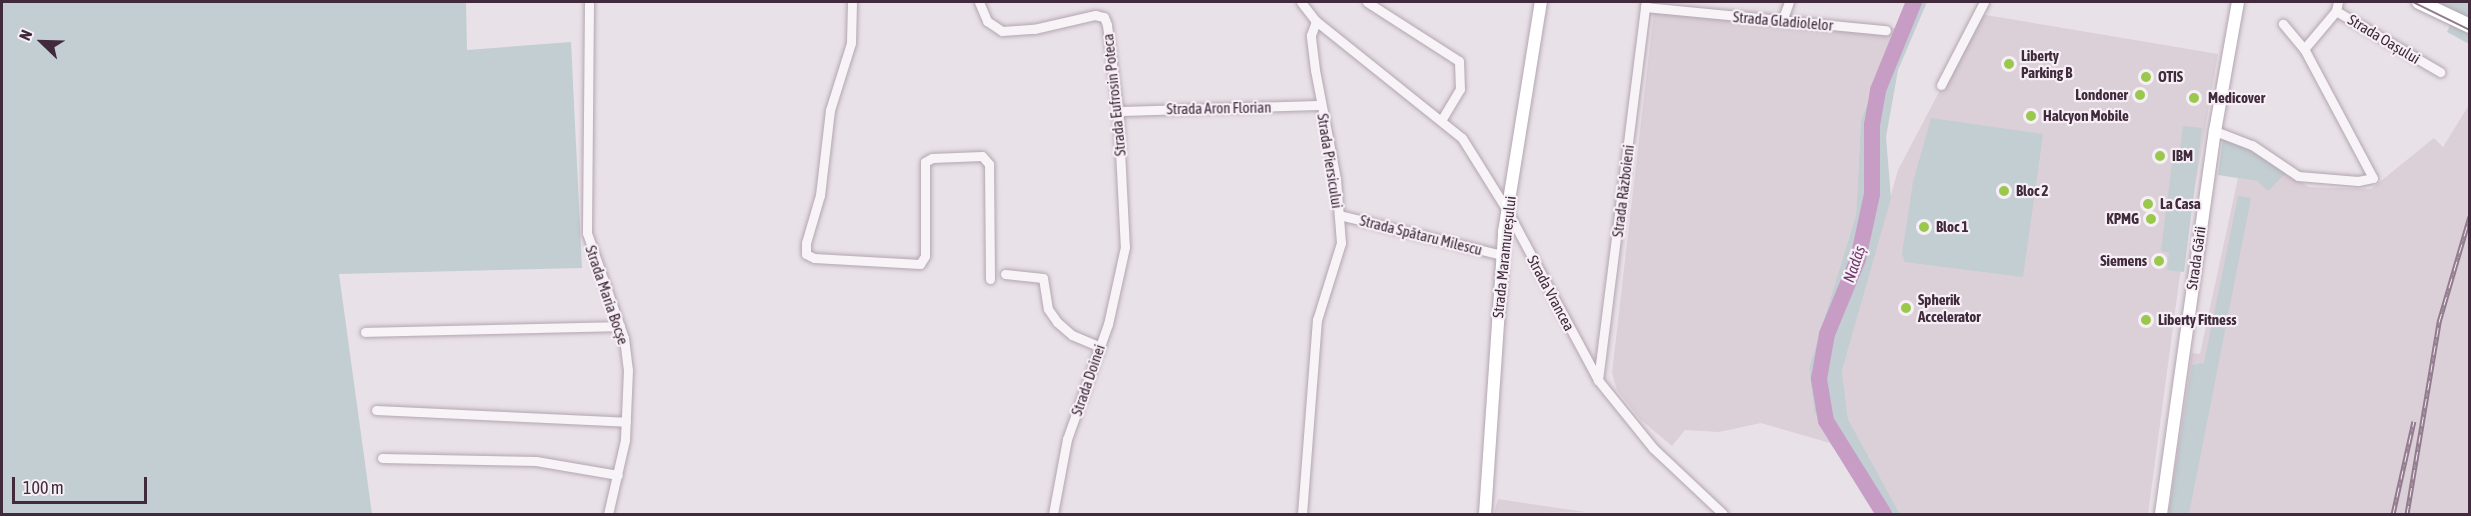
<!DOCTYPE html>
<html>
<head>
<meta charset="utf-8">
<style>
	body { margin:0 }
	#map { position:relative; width:2471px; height:516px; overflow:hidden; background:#e9e1e8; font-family:"Asap Condensed",sans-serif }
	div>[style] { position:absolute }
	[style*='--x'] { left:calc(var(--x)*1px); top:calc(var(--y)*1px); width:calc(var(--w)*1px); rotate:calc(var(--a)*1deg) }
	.built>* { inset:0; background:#dbcfd8 }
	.green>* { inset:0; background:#c2ced2 }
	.river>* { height:16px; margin:-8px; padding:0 8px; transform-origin:8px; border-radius:8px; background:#c79dc6 }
	.roads { filter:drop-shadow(0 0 2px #b3a6b1) drop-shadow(0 0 2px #b3a6b1) }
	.street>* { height:9px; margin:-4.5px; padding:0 4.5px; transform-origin:4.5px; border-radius:4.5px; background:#f7f3f7 }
	.secondary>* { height:12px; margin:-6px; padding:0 6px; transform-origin:6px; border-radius:6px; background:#fff }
	.primary>* { height:14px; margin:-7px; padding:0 7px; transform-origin:7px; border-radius:7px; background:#fff }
	.tram>* { height:1.5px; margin:-0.75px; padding:0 0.75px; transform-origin:0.75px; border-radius:0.75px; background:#927b8e }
	.rail>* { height:5px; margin-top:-2.5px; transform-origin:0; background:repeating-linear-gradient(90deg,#f6f0f6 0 9px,#927b8e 0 18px); box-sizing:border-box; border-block:2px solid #927b8e }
	.dots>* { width:16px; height:16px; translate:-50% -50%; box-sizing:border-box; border:3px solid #f6f0f6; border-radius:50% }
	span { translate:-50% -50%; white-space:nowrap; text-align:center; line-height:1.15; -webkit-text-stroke:4.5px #f6f0f6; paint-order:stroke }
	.street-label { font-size:15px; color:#402a3c }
	.poi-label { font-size:15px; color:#402a3c; font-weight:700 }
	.left { translate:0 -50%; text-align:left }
	.right { translate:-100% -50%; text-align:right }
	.water-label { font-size:16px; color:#72366d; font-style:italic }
	.frame { position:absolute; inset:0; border:3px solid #402a3c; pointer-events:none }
	.north { position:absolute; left:12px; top:12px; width:60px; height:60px; -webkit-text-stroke:4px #f6f0f6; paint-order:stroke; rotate:293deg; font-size:16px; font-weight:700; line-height:24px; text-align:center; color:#402a3c }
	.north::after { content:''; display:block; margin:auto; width:21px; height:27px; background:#402a3c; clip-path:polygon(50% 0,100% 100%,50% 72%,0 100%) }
	.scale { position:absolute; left:12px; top:477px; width:135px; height:27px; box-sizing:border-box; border:3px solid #402a3c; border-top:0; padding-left:8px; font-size:18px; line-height:21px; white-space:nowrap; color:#402a3c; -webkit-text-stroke:4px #f6f0f6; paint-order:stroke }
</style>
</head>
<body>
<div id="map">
	<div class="built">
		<div style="clip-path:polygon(1654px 10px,1779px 26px,1897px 28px,1861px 120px,1856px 215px,1809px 368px,1814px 411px,1830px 443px,1761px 423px,1719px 432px,1685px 430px,1672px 446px,1640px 419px,1617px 390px,1612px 373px)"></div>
		<div style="clip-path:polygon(1980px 14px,2218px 54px,2179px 282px,2148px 514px,1900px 514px,1848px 419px,1842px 371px,1898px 170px)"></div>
		<div style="clip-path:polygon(2469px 105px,2469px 514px,2168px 514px,2192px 353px,2200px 354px,2238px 178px,2257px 181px,2286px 173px,2309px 187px,2371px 189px,2434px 138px,2443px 147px)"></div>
		<div style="clip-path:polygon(1498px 499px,1585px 512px,1494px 514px)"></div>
	</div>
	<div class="green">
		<div style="clip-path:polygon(2px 2px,466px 2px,467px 50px,571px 42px,582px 268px,339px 274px,372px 514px,2px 514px)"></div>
		<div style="clip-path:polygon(1908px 2px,1927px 2px,1898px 70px,1886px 137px,1891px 198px,1842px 371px,1848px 419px,1900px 514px,1876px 514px,1872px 501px,1830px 443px,1814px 411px,1809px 368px,1856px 215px,1861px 120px)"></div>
		<div style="clip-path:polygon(2437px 2px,2469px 2px,2469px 44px,2447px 32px,2456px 12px)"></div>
		<div style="clip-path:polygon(1931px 118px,2043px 134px,2023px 277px,1905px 262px,1902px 254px,1913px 182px)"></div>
		<div style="clip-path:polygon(2183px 126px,2202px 128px,2184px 272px,2167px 270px,2169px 253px,2161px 251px,2174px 148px,2180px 149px)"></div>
		<div style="clip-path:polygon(2223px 139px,2248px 149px,2286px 173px,2268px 191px,2257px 181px,2218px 175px)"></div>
		<div style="clip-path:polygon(2238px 196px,2251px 198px,2189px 514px,2169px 514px,2192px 365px,2204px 363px)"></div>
	</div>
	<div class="river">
		<div style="--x:1884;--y:514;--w:110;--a:-121.9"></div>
		<div style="--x:1826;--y:421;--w:43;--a:-99.5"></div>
		<div style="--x:1819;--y:379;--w:46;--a:-79.9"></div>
		<div style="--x:1827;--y:334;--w:81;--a:-67.5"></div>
		<div style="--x:1858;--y:259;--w:66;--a:-77.8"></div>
		<div style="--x:1872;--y:194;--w:69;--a:-90"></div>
		<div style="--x:1872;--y:125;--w:36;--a:-80"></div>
		<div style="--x:1878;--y:90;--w:95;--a:-67.8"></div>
	</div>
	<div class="roads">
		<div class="street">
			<div style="--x:589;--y:2;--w:231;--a:90.5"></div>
			<div style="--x:587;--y:233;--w:111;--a:70.6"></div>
			<div style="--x:624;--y:338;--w:32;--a:83"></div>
			<div style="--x:628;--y:370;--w:70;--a:92.5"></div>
			<div style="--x:625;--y:440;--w:76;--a:102.9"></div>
			<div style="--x:852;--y:2;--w:41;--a:91.4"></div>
			<div style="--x:851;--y:43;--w:70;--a:107.4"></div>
			<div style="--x:830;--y:110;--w:86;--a:96.7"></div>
			<div style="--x:820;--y:195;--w:50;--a:106.3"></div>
			<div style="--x:806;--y:243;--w:11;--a:90"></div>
			<div style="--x:806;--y:254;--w:9;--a:27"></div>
			<div style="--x:814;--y:258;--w:106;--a:3.2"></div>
			<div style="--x:920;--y:264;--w:9;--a:-58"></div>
			<div style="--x:925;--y:256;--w:94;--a:-90"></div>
			<div style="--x:925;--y:162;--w:8;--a:-30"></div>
			<div style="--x:932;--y:158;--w:50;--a:-2.3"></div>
			<div style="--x:982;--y:156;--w:11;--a:49"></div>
			<div style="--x:989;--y:164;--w:115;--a:89.5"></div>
			<div style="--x:979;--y:2;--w:21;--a:67"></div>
			<div style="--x:987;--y:21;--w:18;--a:34"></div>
			<div style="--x:1002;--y:31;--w:32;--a:-4"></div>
			<div style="--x:1034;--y:29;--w:63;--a:-12.9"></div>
			<div style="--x:1095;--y:15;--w:9;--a:13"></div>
			<div style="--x:1104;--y:17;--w:9;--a:69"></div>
			<div style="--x:1107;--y:25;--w:87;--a:82.7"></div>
			<div style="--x:1118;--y:111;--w:136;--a:87.1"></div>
			<div style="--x:1125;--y:247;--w:79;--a:102.4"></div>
			<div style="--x:1108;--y:324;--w:122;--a:109.6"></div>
			<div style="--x:1067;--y:439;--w:76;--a:100.6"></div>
			<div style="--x:1301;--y:2;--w:24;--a:52"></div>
			<div style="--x:1316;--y:21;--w:187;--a:38.7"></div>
			<div style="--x:1462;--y:138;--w:85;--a:58"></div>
			<div style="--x:1507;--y:210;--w:193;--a:61.8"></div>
			<div style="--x:1598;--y:380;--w:87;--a:51"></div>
			<div style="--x:1653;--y:448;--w:96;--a:43.3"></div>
			<div style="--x:1367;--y:2;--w:109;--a:32.7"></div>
			<div style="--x:1459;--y:61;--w:28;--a:88"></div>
			<div style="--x:1460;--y:89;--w:35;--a:121"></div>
			<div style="--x:2338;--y:2;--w:9;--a:103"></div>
			<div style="--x:2336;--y:11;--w:121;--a:30.4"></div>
			<div style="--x:1645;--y:7;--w:242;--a:5.5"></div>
			<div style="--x:1782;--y:21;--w:20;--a:-70"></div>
			<div style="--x:2304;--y:49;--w:50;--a:-49.9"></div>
			<div style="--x:1941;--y:85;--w:93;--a:-62.6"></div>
			<div style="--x:1118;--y:111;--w:203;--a:-1.7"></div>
			<div style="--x:2215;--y:131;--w:40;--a:21"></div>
			<div style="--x:2252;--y:145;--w:55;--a:34"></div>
			<div style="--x:2298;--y:176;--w:60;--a:4.8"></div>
			<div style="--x:2358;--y:181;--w:15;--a:-11"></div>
			<div style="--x:2373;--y:178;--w:146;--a:-118.1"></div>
			<div style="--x:2304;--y:49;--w:33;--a:-130"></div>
			<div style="--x:1339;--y:215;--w:168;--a:13.8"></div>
			<div style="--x:1005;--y:274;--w:38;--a:6"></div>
			<div style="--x:1043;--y:278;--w:31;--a:81"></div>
			<div style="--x:1048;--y:309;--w:16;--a:55"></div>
			<div style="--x:1057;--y:322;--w:20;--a:41"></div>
			<div style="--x:1072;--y:335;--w:30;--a:23"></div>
			<div style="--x:365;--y:332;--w:255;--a:-1.3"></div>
			<div style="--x:1598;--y:380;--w:381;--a:-82.8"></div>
			<div style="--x:376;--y:410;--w:250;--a:2.7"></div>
			<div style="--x:382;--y:458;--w:154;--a:1.1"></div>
			<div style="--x:536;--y:461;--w:83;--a:9.7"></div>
			<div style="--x:1302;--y:514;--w:195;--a:-85.6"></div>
			<div style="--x:1317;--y:320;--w:81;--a:-72.7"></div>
			<div style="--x:1341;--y:243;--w:64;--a:-94.5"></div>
			<div style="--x:1336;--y:179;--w:111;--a:-100.9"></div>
			<div style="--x:1315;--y:70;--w:35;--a:-97"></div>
			<div style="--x:1311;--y:35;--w:15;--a:-70"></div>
		</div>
		<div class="secondary">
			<div style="--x:1485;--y:514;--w:283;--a:-86.1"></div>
			<div style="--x:1504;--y:232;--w:233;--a:-80.9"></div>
			<div style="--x:2161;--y:514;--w:387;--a:-82"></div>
			<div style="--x:2215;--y:131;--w:131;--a:-79.9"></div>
		</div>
		<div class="primary">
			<div style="--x:2419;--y:2;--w:56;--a:25.2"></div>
		</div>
	</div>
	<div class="tram">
		<div style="--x:2413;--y:2;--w:64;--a:26.2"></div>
	</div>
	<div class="rail">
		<div style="--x:2393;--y:514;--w:95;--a:-77.3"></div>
		<div style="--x:2407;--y:514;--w:195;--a:-80.5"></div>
		<div style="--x:2439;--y:322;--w:110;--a:-73.7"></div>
	</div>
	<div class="dots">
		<div style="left:2009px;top:64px;background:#9ac84c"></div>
		<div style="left:2146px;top:77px;background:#9ac84c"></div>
		<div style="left:2140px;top:95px;background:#9ac84c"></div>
		<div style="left:2194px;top:98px;background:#9ac84c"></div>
		<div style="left:2031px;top:116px;background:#9ac84c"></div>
		<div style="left:2160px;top:156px;background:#9ac84c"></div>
		<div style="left:2004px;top:191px;background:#9ac84c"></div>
		<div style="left:2148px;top:204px;background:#9ac84c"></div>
		<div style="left:2151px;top:219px;background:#9ac84c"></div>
		<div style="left:1924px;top:227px;background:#9ac84c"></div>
		<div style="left:2159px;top:261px;background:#9ac84c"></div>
		<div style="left:1906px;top:308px;background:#9ac84c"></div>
		<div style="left:2146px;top:320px;background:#9ac84c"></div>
	</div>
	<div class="street-label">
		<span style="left:1783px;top:21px;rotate:5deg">Strada Gladiolelor</span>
		<span style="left:2384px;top:39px;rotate:31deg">Strada Oașului</span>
		<span style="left:1114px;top:95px;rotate:-96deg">Strada Eufrosin Poteca</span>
		<span style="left:1219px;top:108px;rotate:-1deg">Strada Aron Florian</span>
		<span style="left:1330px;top:161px;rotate:81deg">Strada Piersicului</span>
		<span style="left:1623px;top:191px;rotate:-83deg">Strada Războieni</span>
		<span style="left:1421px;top:235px;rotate:14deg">Strada Spătaru Milescu</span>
		<span style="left:1504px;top:257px;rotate:-84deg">Strada Maramureșului</span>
		<span style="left:2196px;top:258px;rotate:-82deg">Strada Gării</span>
		<span style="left:1551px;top:293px;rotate:62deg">Strada Vrancea</span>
		<span style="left:607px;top:295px;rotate:71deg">Strada Maria Bocșe</span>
		<span style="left:1088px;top:380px;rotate:-71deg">Strada Doinei</span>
	</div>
	<div class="poi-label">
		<span class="left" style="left:2021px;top:64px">Liberty<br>Parking B</span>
		<span class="left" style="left:2158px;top:77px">OTIS</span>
		<span class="right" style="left:2128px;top:95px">Londoner</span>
		<span class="left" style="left:2208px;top:98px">Medicover</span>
		<span class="left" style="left:2043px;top:116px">Halcyon Mobile</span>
		<span class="left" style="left:2172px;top:156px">IBM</span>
		<span class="left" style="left:2016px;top:191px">Bloc 2</span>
		<span class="left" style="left:2160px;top:204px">La Casa</span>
		<span class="right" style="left:2139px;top:219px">KPMG</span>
		<span class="left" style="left:1936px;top:227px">Bloc 1</span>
		<span class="right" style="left:2147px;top:261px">Siemens</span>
		<span class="left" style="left:1918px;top:308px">Spherik<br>Accelerator</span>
		<span class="left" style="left:2158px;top:320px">Liberty Fitness</span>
	</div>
	<div class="water-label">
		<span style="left:1854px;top:264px;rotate:-71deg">Nadăș</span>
	</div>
	<div class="frame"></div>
	<div class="north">N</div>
	<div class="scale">100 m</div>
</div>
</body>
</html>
